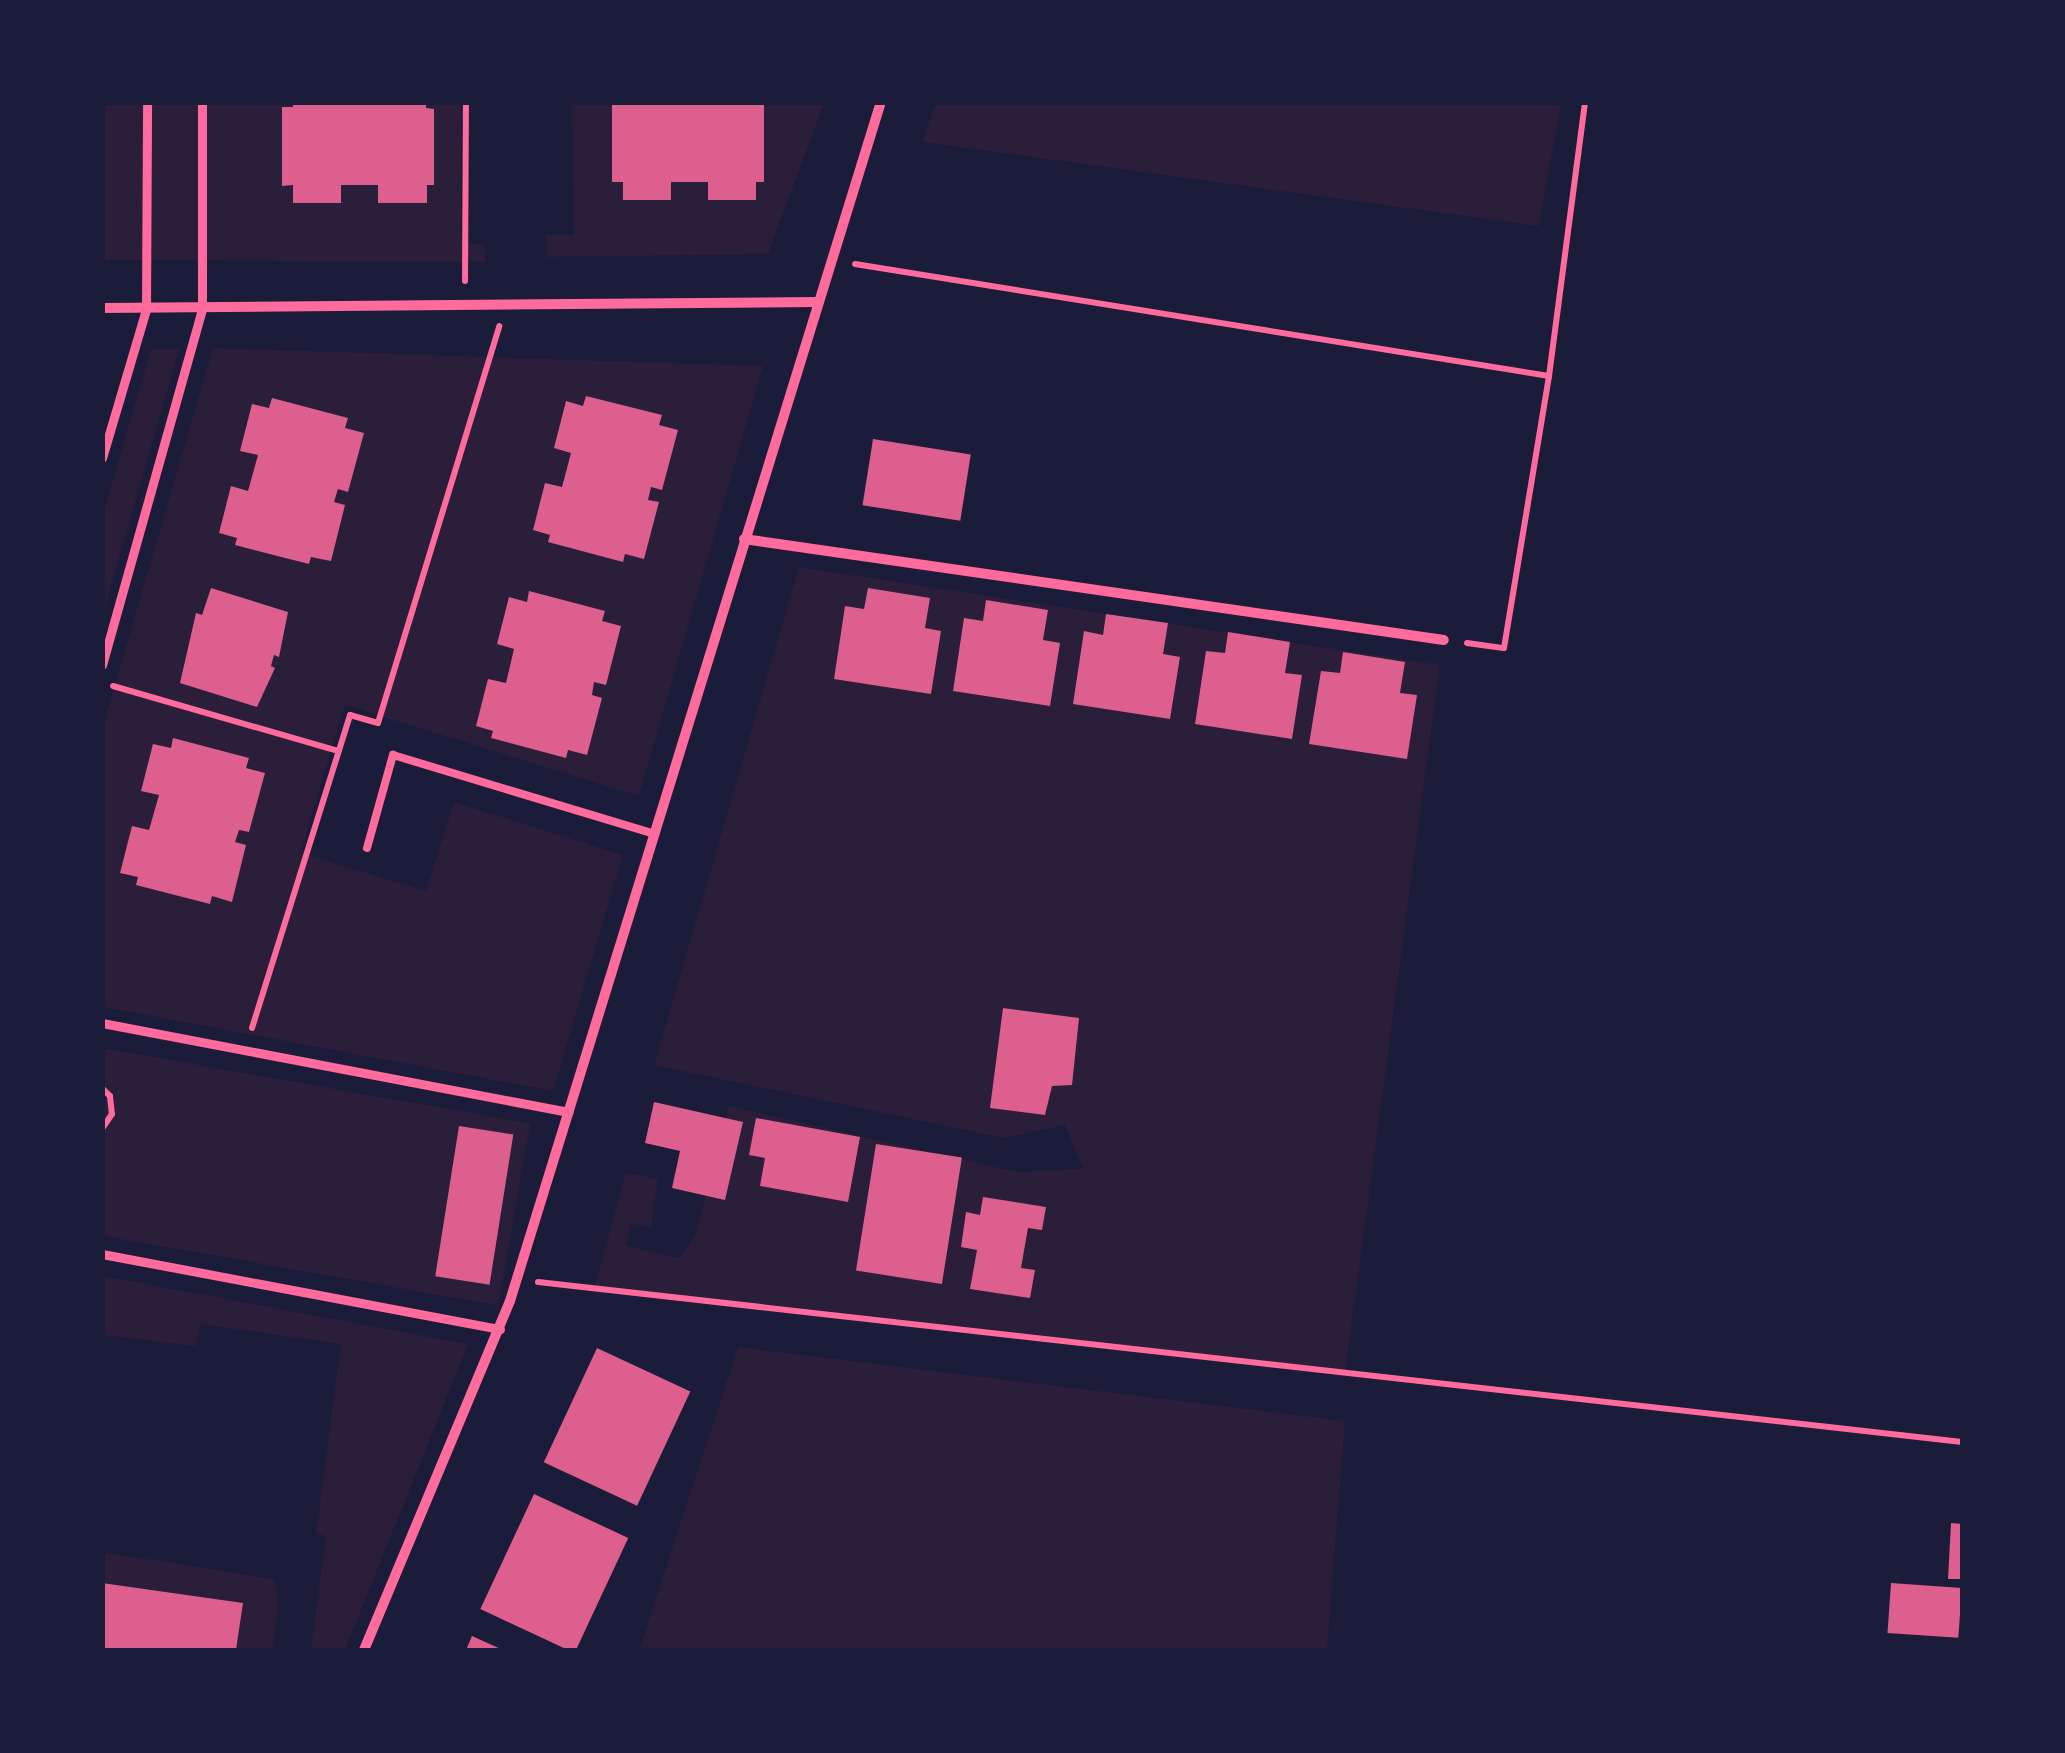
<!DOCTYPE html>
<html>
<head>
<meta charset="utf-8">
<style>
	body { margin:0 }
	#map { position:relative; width:2065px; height:1753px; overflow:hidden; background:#1b1b3a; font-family:"Zilla Slab",serif }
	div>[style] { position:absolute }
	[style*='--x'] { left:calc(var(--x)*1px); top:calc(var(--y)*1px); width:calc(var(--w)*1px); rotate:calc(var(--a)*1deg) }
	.green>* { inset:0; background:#2a1e3b; transform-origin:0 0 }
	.building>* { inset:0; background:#dd5f8e; transform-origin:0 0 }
	.path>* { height:6px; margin:-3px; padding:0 3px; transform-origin:3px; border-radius:3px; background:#ff6b9d }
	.service>* { height:8px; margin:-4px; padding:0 4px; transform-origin:4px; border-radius:4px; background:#ff6b9d }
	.pedestrian>* { height:9px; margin:-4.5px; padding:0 4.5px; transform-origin:4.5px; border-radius:4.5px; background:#ff6b9d }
	.minor>* { height:10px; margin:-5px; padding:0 5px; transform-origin:5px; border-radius:5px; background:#ff6b9d }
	span { translate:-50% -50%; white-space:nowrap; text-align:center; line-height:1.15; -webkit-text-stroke:10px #1b1b3a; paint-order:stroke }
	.frame { position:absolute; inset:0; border:105px solid #1b1b3a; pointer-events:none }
</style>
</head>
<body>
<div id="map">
	<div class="green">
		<div style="clip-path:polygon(936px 102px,1561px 102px,1561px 103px,1539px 226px,922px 142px)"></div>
		<div style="clip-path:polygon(103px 103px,461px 103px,461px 242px,486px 245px,485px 262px,103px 260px)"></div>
		<div style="clip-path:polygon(572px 103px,824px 103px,768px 254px,546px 257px,546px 235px,574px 235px)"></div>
		<div style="clip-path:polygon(213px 348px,763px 366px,639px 796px,345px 705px,300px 853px,426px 891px,454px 802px,623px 855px,553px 1091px,103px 1007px,102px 729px)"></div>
		<div style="clip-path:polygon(151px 349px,179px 349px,103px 614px,103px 514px)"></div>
		<div style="clip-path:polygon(799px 567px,1440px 665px,1345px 1373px,594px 1288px,626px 1173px,658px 1179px,651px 1227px,630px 1224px,627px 1246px,678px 1258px,695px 1237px,729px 1106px,1017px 1172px,1083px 1169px,1065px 1125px,1004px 1138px,654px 1065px)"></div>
		<div style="left:103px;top:1048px;width:434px;height:185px;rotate:10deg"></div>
		<div style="clip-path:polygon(102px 1276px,468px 1344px,345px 1650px,311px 1650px,326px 1536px,316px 1533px,341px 1344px,201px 1324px,195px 1346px,103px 1335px)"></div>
		<div style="clip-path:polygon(738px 1347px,1345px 1421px,1327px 1650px,639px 1650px)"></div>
		<div style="clip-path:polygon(103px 1552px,273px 1579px,279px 1598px,273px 1650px,236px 1650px,242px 1603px,103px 1583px)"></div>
	</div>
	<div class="building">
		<div style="clip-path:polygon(293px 102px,426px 102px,426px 108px,434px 109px,434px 185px,427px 185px,427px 203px,378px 203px,378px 185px,341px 185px,341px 203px,293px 203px,293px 185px,282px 186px,282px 107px,293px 107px)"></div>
		<div style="clip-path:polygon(757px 102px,764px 105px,764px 182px,756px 182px,756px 200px,708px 200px,708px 182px,671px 182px,671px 200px,623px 200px,623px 182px,612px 182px,612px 104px)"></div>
		<div style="clip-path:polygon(586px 396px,662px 415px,659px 425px,678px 430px,662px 490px,651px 487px,648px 500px,659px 502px,644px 559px,625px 554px,623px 562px,548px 542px,550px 535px,533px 530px,545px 483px,562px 487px,571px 453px,554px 448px,566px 401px,583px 406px)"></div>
		<div style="clip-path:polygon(272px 398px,348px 418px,345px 428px,364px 433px,348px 492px,338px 489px,334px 502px,345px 505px,331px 561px,311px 557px,309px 564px,235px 545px,237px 538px,219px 533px,231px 486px,248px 491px,258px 455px,240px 451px,252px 404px,269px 408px)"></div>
		<div style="left:873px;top:439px;width:99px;height:67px;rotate:9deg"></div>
		<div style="clip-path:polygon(211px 588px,288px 612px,279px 657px,274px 655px,271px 666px,275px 668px,257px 707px,180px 683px,196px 613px,202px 615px)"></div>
		<div style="clip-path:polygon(868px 588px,930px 598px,925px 628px,941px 631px,931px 694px,834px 679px,845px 606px,864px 609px)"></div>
		<div style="clip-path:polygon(529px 591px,605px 611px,602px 621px,621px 626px,606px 685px,594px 682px,592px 695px,602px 698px,587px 755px,568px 750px,566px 758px,491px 738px,493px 731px,476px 726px,488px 679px,506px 683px,514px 649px,497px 644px,509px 597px,527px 602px)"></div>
		<div style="clip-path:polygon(986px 600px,1048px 610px,1043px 640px,1060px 643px,1050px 706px,953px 691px,964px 618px,983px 621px)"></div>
		<div style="clip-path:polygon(1106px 614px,1168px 623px,1163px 654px,1180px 657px,1170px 719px,1073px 704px,1084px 631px,1103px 635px)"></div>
		<div style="clip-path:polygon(1228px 632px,1290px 642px,1285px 673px,1302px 675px,1292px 739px,1195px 724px,1206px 651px,1225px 653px)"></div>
		<div style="clip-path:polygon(1343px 652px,1405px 662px,1400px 693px,1417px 695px,1407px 759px,1309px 744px,1321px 671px,1340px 673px)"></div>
		<div style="clip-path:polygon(173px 738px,249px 758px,246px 768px,265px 773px,249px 832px,239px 830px,235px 842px,246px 845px,232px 902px,212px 896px,210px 904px,136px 885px,138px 877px,120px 873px,132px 826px,149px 830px,159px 795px,141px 791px,153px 744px,171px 748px)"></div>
		<div style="clip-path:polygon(1003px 1008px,1079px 1018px,1072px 1085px,1052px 1086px,1045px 1115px,990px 1108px)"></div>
		<div style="clip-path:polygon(654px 1102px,743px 1122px,725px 1200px,672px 1188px,680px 1151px,645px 1143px)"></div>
		<div style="clip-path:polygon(756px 1118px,860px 1137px,848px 1202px,760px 1186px,765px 1158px,749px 1155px)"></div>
		<div style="left:459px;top:1126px;width:55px;height:152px;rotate:9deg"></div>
		<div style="left:876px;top:1144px;width:87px;height:128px;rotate:9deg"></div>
		<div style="clip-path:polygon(983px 1197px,1046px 1207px,1042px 1230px,1028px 1228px,1021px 1268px,1035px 1270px,1030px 1298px,970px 1289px,977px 1250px,961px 1247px,966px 1212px,980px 1215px)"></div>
		<div style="left:597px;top:1348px;width:103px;height:126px;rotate:25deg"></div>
		<div style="left:534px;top:1494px;width:104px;height:127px;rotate:25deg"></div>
		<div style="clip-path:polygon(1951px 1523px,1962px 1524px,1962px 1579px,1948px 1579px)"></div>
		<div style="clip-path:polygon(102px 1583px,243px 1603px,236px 1650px,102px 1650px)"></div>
		<div style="left:1891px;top:1583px;width:71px;height:50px;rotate:4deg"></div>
		<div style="clip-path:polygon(472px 1636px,503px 1650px,466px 1650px)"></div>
	</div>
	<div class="path">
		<div style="--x:855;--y:264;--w:703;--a:9.17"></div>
		<div style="--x:1549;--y:376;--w:276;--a:-82.5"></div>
		<div style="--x:465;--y:281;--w:179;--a:-89.7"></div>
		<div style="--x:1467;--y:643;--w:37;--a:8"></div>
		<div style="--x:1504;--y:648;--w:276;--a:-80.6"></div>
		<div style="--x:113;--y:686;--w:234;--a:16.1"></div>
		<div style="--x:252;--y:1028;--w:328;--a:-72.6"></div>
		<div style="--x:350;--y:715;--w:29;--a:16"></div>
		<div style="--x:378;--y:723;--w:415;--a:-73"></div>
		<div style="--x:102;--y:1088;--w:11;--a:45"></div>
		<div style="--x:110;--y:1096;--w:18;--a:84"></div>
		<div style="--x:112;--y:1114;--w:18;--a:124"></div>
		<div style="--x:538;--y:1282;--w:1433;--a:6.41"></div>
	</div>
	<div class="service">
		<div style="--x:367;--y:848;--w:97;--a:-74.4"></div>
		<div style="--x:393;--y:755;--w:274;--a:16.8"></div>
	</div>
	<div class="pedestrian">
		<div style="--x:102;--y:458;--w:155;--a:-73.5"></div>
		<div style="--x:146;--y:309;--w:207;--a:-89.7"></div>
		<div style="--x:102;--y:665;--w:370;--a:-74.3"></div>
		<div style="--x:202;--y:309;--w:207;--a:-90"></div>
		<div style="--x:102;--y:1023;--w:475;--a:10.8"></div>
		<div style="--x:102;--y:1254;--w:405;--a:10.7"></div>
	</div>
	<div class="minor">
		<div style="--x:102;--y:308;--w:715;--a:-0.48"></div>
		<div style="--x:744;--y:539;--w:707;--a:8.21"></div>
		<div style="--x:364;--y:1650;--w:378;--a:-67.3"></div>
		<div style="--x:510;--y:1301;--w:1255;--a:-72.81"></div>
	</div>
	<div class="frame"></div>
</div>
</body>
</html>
